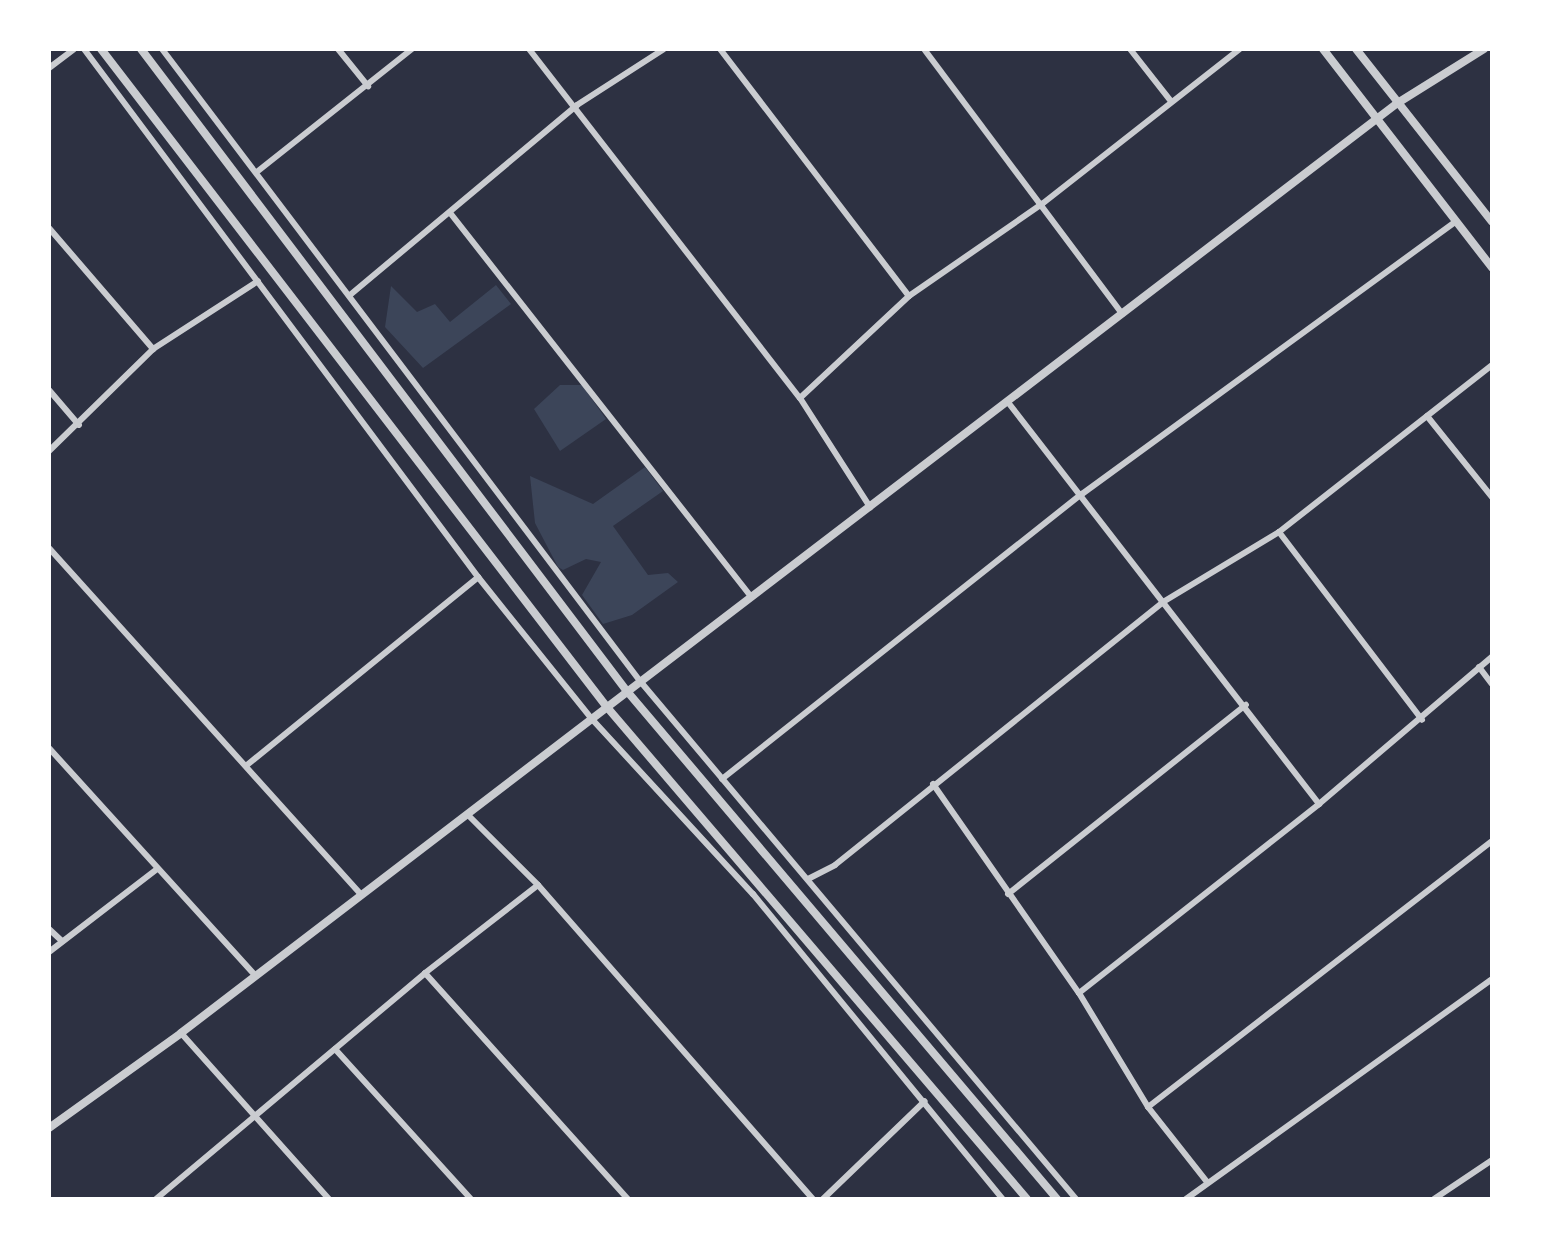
<!DOCTYPE html>
<html>
<head>
<meta charset="utf-8">
<style>
	body { margin:0 }
	#map { position:relative; width:1541px; height:1248px; overflow:hidden; background:#2d3142; font-family:"Asap Condensed",sans-serif }
	div>[style] { position:absolute }
	[style*='--x'] { left:calc(var(--x)*1px); top:calc(var(--y)*1px); width:calc(var(--w)*1px); rotate:calc(var(--a)*1deg) }
	.green>* { inset:0; background:#3c4559 }
	.minor>* { height:6px; margin:-3px; padding:0 3px; transform-origin:3px; border-radius:3px; background:#caccd0 }
	.tertiary>* { height:8px; margin:-4px; padding:0 4px; transform-origin:4px; border-radius:4px; background:#caccd0 }
	span { translate:-50% -50%; white-space:nowrap; text-align:center; line-height:1.15; -webkit-text-stroke:5px #fff; paint-order:stroke }
	.frame { position:absolute; inset:0; border:51px solid #fff; pointer-events:none }
</style>
</head>
<body>
<div id="map">
	<div class="green">
		<div style="clip-path:polygon(496px 285px,511px 304px,423px 368px,385px 327px,391px 286px,417px 312px,435px 304px,450px 322px)"></div>
		<div style="clip-path:polygon(560px 385px,582px 385px,606px 419px,560px 451px,534px 409px)"></div>
		<div style="clip-path:polygon(645px 467px,663px 491px,613px 526px,648px 575px,668px 573px,678px 582px,632px 615px,603px 624px,582px 595px,601px 562px,586px 559px,563px 570px,558px 567px,535px 523px,530px 476px,593px 504px)"></div>
	</div>
	<div class="minor">
		<div style="--x:84;--y:49;--w:659;--a:53.27"></div>
		<div style="--x:478;--y:577;--w:179;--a:51.3"></div>
		<div style="--x:590;--y:717;--w:241;--a:47.4"></div>
		<div style="--x:753;--y:894;--w:394;--a:50.7"></div>
		<div style="--x:162;--y:49;--w:792;--a:52.9"></div>
		<div style="--x:640;--y:681;--w:677;--a:49.91"></div>
		<div style="--x:338;--y:49;--w:48;--a:51"></div>
		<div style="--x:529;--y:49;--w:442;--a:52.2"></div>
		<div style="--x:800;--y:398;--w:130;--a:57.3"></div>
		<div style="--x:720;--y:49;--w:311;--a:52.6"></div>
		<div style="--x:924;--y:49;--w:331;--a:53.2"></div>
		<div style="--x:1130;--y:49;--w:65;--a:51.9"></div>
		<div style="--x:49;--y:68;--w:31;--a:-37"></div>
		<div style="--x:258;--y:171;--w:196;--a:-38.4"></div>
		<div style="--x:451;--y:214;--w:487;--a:51.9"></div>
		<div style="--x:49;--y:228;--w:160;--a:49.3"></div>
		<div style="--x:350;--y:295;--w:296;--a:-39.9"></div>
		<div style="--x:577;--y:105;--w:103;--a:-32.8"></div>
		<div style="--x:49;--y:390;--w:46;--a:49.4"></div>
		<div style="--x:800;--y:398;--w:149;--a:-43.1"></div>
		<div style="--x:909;--y:296;--w:162;--a:-34.7"></div>
		<div style="--x:1042;--y:204;--w:251;--a:-38.1"></div>
		<div style="--x:1007;--y:401;--w:510;--a:52.25"></div>
		<div style="--x:1427;--y:416;--w:104;--a:51.3"></div>
		<div style="--x:49;--y:451;--w:146;--a:-44.4"></div>
		<div style="--x:153;--y:349;--w:125;--a:-32.9"></div>
		<div style="--x:1279;--y:532;--w:236;--a:52.7"></div>
		<div style="--x:49;--y:548;--w:467;--a:48"></div>
		<div style="--x:1479;--y:667;--w:21;--a:53"></div>
		<div style="--x:49;--y:748;--w:308;--a:47.8"></div>
		<div style="--x:247;--y:765;--w:298;--a:-39.1"></div>
		<div style="--x:722;--y:779;--w:459;--a:-38.4"></div>
		<div style="--x:1082;--y:494;--w:463;--a:-36.1"></div>
		<div style="--x:933;--y:784;--w:255;--a:55.1"></div>
		<div style="--x:1079;--y:993;--w:133;--a:58.8"></div>
		<div style="--x:1148;--y:1107;--w:95;--a:51.8"></div>
		<div style="--x:467;--y:814;--w:100;--a:45"></div>
		<div style="--x:538;--y:885;--w:417;--a:48.8"></div>
		<div style="--x:808;--y:879;--w:30;--a:-27"></div>
		<div style="--x:835;--y:865;--w:420;--a:-38.7"></div>
		<div style="--x:1163;--y:602;--w:135;--a:-31.1"></div>
		<div style="--x:1279;--y:532;--w:271;--a:-38.1"></div>
		<div style="--x:1008;--y:894;--w:304;--a:-38.5"></div>
		<div style="--x:49;--y:929;--w:18;--a:43"></div>
		<div style="--x:49;--y:952;--w:136;--a:-37.5"></div>
		<div style="--x:425;--y:973;--w:304;--a:48.1"></div>
		<div style="--x:1079;--y:993;--w:305;--a:-38.2"></div>
		<div style="--x:1319;--y:804;--w:227;--a:-40.4"></div>
		<div style="--x:181;--y:1033;--w:222;--a:48.3"></div>
		<div style="--x:335;--y:1049;--w:202;--a:47.8"></div>
		<div style="--x:1148;--y:1107;--w:435;--a:-37.7"></div>
		<div style="--x:156;--y:1199;--w:351;--a:-40"></div>
		<div style="--x:425;--y:973;--w:143;--a:-37.9"></div>
		<div style="--x:823;--y:1199;--w:141;--a:-43.9"></div>
		<div style="--x:1186;--y:1199;--w:377;--a:-35.7"></div>
		<div style="--x:1434;--y:1199;--w:70;--a:-33.9"></div>
	</div>
	<div class="tertiary">
		<div style="--x:101;--y:49;--w:829;--a:52.45"></div>
		<div style="--x:606;--y:706;--w:648;--a:49.5"></div>
		<div style="--x:141;--y:49;--w:804;--a:52.89"></div>
		<div style="--x:626;--y:690;--w:667;--a:49.74"></div>
		<div style="--x:1323;--y:49;--w:277;--a:52.3"></div>
		<div style="--x:1356;--y:49;--w:220;--a:51.8"></div>
		<div style="--x:49;--y:1128;--w:163;--a:-35.7"></div>
		<div style="--x:181;--y:1033;--w:1529;--a:-37.4"></div>
		<div style="--x:1396;--y:104;--w:104;--a:-32"></div>
	</div>
	<div class="frame"></div>
</div>
</body>
</html>
